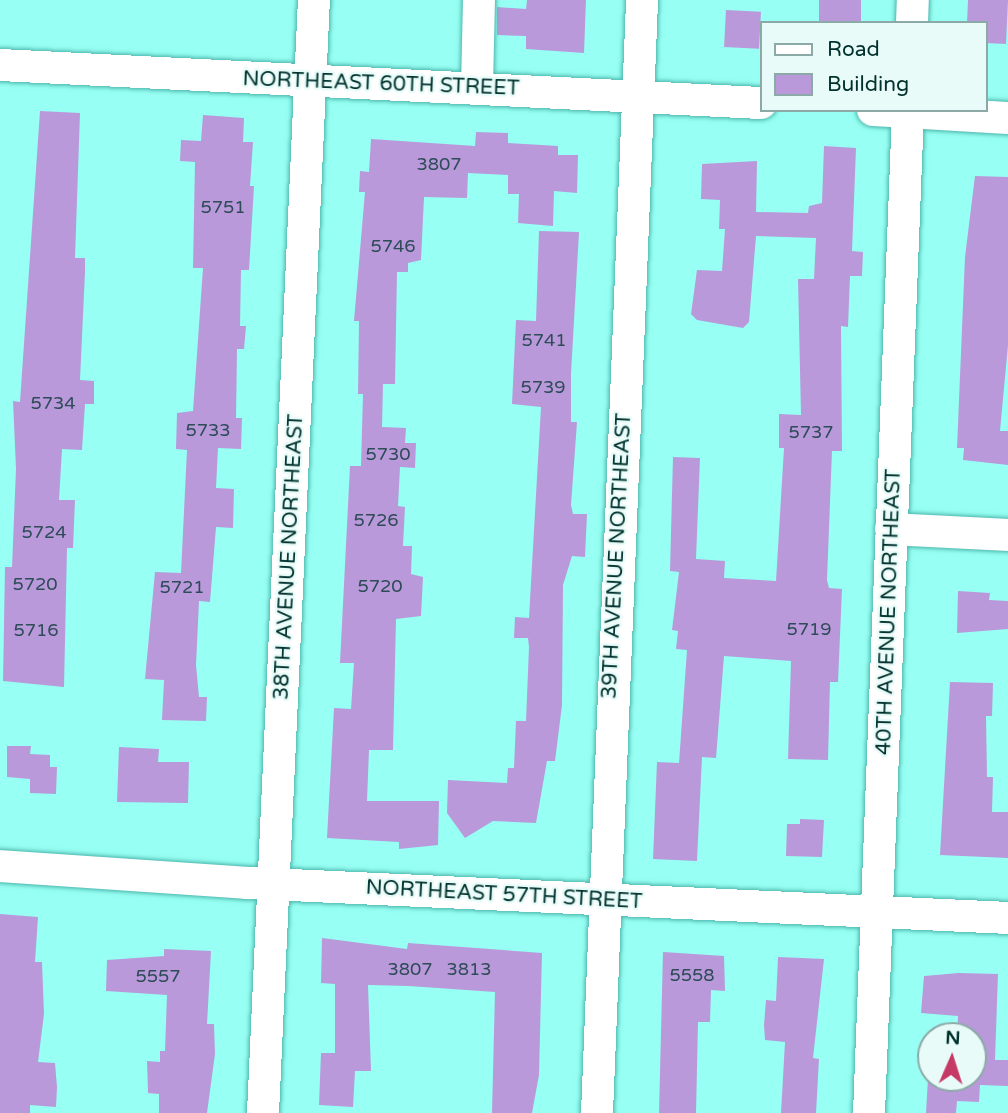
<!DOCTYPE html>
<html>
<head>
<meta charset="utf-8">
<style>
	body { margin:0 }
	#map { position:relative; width:1008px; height:1113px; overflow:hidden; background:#97fff3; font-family:"Varela Round",sans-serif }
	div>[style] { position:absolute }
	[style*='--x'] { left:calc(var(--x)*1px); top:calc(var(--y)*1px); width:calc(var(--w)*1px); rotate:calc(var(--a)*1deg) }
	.building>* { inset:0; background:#b999da; transform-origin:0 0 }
	.roads { filter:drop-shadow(0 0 2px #4db7ad) drop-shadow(0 0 2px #4db7ad) }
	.minor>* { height:32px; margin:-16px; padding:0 16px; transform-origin:16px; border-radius:16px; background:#fff }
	span { translate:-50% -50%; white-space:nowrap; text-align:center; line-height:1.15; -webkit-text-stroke:5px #e8fbf8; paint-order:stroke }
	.number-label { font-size:18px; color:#2e4b58 }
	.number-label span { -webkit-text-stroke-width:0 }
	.street-label { font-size:21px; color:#00312d }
	.legend { position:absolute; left:760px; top:21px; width:228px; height:91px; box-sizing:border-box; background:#e8fbf8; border:2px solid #8baaa7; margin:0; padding:9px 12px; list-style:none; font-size:21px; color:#00312d }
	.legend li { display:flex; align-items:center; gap:14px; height:35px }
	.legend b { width:35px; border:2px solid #8baaa7 }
	.north { position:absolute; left:917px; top:1022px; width:70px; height:70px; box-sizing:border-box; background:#e8fbf8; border:2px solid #8baaa7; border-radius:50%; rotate:3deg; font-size:19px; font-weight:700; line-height:28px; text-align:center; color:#00312d }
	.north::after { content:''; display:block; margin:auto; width:24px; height:32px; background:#c73965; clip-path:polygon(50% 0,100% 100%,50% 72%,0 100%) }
</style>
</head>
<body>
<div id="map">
	<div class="building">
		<div style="clip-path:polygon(527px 0,586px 0,584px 53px,526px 49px,526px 36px,497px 35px,497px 7px,526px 9px)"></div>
		<div style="left:819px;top:0;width:42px;height:23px"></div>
		<div style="clip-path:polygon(968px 0,1008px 0,1006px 44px,985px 43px,985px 23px,967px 23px)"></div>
		<div style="left:726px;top:10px;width:35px;height:37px;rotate:3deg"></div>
		<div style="clip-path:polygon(40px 111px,80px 113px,75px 258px,85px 258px,85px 272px,80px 380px,94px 381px,94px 404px,85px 404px,82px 450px,62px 449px,59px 500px,75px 500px,73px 548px,67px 548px,64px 687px,3px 681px,5px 567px,12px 567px,16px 469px,13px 401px,20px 402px)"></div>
		<div style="clip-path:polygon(203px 115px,244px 118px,243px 142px,253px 142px,250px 186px,254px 186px,249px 270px,241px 270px,240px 326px,246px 326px,244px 349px,237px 349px,236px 418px,242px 418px,241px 449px,218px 448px,216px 488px,234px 489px,233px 528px,216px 527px,210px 602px,199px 601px,196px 665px,199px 697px,207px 697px,206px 721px,162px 720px,164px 680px,145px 679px,155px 572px,181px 573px,187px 450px,176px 449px,177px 413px,193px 411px,203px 268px,193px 268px,195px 162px,180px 161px,181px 140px,201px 141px)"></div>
		<div style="clip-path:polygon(476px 132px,508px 133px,508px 143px,558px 146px,558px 155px,578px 155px,577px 193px,554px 191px,553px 226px,518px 223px,519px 194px,508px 194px,508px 175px,468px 173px,467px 198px,424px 197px,421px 260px,408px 263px,408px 272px,397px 272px,395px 384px,383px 384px,382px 427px,406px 428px,405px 443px,416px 443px,415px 468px,400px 467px,398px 506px,405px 507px,403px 546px,412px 546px,411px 574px,423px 577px,421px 616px,396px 619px,393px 750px,369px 750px,367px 801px,439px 801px,438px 845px,399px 849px,399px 842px,327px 838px,334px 708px,351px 709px,354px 663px,340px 663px,350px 466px,361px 466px,363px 394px,358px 394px,359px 321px,354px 321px,365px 192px,359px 192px,360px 171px,369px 172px,371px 139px,475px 146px)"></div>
		<div style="clip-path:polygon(824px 146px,856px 148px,852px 251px,863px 252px,862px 276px,850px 276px,848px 327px,841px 326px,842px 451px,832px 451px,827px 580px,829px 588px,842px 589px,838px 682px,830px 682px,828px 760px,788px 759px,791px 661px,724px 656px,716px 758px,702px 757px,697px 861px,653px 859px,657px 762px,679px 763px,687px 650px,676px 649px,678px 631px,672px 630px,679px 572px,670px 571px,673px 457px,700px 458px,696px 559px,725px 561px,724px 578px,776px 581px,784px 448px,779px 448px,779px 414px,801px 415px,798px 279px,814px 279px,816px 238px,756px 236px,749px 322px,743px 328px,697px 320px,691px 314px,697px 270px,722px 271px,725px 229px,719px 229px,720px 200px,701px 199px,702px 164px,757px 161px,756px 212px,808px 213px,809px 206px,822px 203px)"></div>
		<div style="clip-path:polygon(975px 176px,1008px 177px,1008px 345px,1000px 431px,1008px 431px,1008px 465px,963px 460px,964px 448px,957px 448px,965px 257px)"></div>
		<div style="clip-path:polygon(539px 231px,579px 232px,571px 374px,571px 422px,577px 422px,571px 505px,573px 514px,587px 514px,585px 557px,572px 556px,563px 585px,562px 705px,555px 761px,547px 761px,536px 823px,493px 821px,465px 838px,447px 813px,448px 780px,507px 783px,508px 768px,514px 768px,516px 721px,526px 721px,529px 647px,528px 638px,514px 638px,515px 617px,529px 618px,541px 407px,512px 404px,516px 320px,536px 321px)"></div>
		<div style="clip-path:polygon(958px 591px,990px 593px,989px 600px,1008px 601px,1008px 629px,957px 633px)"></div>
		<div style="clip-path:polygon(950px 682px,993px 683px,992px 716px,986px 716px,987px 777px,993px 777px,992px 812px,1008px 812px,1008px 858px,940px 855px)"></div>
		<div style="clip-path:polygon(7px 746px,31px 746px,30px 754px,50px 755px,50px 767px,57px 767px,56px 794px,30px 793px,30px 779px,7px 777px)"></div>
		<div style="clip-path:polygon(119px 747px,159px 749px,158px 762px,189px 762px,188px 803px,117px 802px)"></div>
		<div style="clip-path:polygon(800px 819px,824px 820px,822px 857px,786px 856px,787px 824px,800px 824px)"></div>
		<div style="clip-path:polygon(0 914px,38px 917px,35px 962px,42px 962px,44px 1014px,38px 1062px,55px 1063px,57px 1087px,56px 1107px,30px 1105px,30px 1113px,0 1113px)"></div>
		<div style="clip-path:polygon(322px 938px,407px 949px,408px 943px,542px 953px,539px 1075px,532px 1113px,492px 1113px,495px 992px,409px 986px,368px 985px,371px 1071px,355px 1071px,353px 1107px,319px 1105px,321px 1053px,335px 1053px,335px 984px,321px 983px)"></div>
		<div style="clip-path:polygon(164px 949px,211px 951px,207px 1024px,214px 1024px,215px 1054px,207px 1113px,159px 1113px,159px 1094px,148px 1093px,147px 1061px,160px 1062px,160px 1051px,165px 1051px,167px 995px,106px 991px,107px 960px,164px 956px)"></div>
		<div style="clip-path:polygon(663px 952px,724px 956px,725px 991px,711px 990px,710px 1022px,698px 1022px,696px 1113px,659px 1113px)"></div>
		<div style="clip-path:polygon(778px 957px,824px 959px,813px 1058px,819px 1059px,816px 1113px,781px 1113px,785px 1042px,765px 1040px,764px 1025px,766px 1000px,776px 1001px)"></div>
		<div style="clip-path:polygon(959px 973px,998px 974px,995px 1060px,1008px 1060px,1008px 1086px,980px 1085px,979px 1102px,957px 1101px,956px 1113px,926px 1113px,928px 1078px,973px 1078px,973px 1036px,957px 1036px,958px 1016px,921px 1013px,924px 976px)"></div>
	</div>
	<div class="roads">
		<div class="minor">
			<div style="--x:912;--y:23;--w:23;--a:-88"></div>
			<div style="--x:0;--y:65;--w:762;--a:2.86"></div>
			<div style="--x:477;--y:87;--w:87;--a:-88.7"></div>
			<div style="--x:873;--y:110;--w:135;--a:3.4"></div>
			<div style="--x:891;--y:529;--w:117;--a:2.9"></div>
			<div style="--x:0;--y:866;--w:248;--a:3.9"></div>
			<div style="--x:247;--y:883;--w:762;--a:2.63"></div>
			<div style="--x:263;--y:1113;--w:1114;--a:-87.38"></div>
			<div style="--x:597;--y:1113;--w:1114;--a:-87.68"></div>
			<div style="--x:869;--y:1113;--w:1004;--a:-87.77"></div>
		</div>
	</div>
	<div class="number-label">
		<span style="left:439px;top:164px">3807</span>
		<span style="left:223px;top:207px">5751</span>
		<span style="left:393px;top:246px">5746</span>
		<span style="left:544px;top:340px">5741</span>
		<span style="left:543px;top:387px">5739</span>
		<span style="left:53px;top:403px">5734</span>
		<span style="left:208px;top:430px">5733</span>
		<span style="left:811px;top:432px">5737</span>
		<span style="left:388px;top:454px">5730</span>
		<span style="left:376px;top:520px">5726</span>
		<span style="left:44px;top:532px">5724</span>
		<span style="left:35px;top:584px">5720</span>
		<span style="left:380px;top:586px">5720</span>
		<span style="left:182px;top:587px">5721</span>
		<span style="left:809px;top:629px">5719</span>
		<span style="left:36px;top:630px">5716</span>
		<span style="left:410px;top:969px">3807</span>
		<span style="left:469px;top:969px">3813</span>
		<span style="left:692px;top:975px">5558</span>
		<span style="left:158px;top:976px">5557</span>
	</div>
	<div class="street-label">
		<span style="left:381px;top:84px;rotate:2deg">NORTHEAST 60TH STREET</span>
		<span style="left:617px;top:556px;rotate:-87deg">39TH AVENUE NORTHEAST</span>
		<span style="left:289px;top:557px;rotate:-87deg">38TH AVENUE NORTHEAST</span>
		<span style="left:889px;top:612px;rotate:-88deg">40TH AVENUE NORTHEAST</span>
		<span style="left:504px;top:895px;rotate:3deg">NORTHEAST 57TH STREET</span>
	</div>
	<ul class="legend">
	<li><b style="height:9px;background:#fff"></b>Road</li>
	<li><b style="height:19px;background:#b999da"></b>Building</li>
	</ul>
	<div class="north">N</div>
</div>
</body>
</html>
